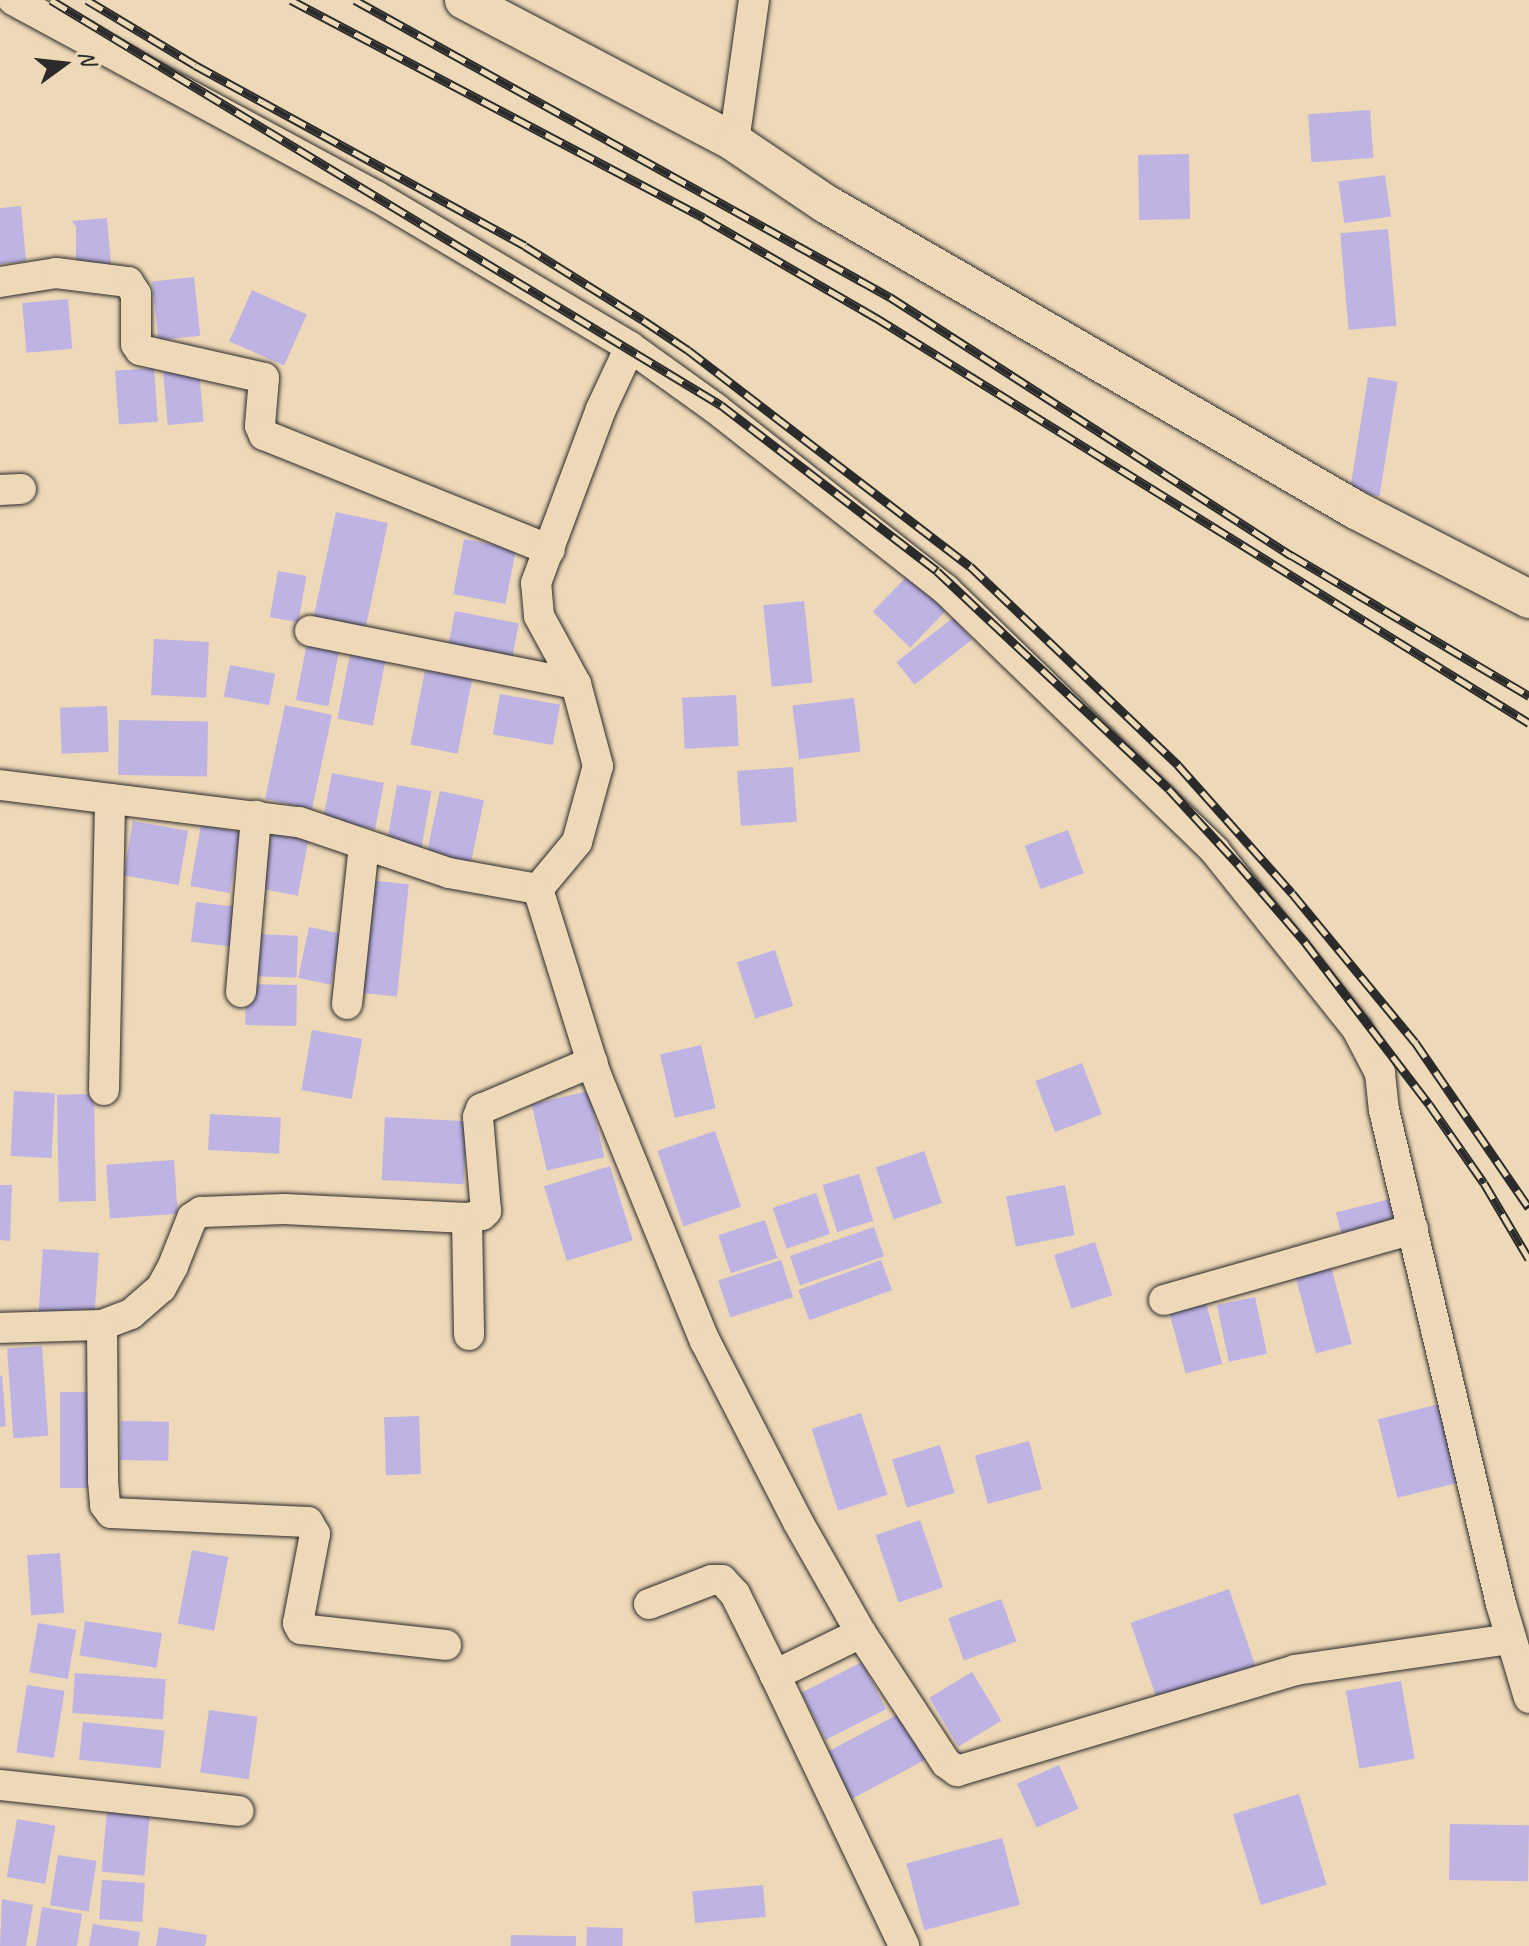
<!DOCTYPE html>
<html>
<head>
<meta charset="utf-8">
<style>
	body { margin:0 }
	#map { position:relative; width:1529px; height:1946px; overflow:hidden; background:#edd8b7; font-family:Caveat,sans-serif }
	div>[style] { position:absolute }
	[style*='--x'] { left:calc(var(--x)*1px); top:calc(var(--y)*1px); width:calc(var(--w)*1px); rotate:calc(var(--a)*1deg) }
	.building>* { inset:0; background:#bfb3e4; transform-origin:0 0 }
	.roads { filter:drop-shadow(0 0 2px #2b2b2b) drop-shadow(0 0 2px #2b2b2b) }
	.minor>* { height:30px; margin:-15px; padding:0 15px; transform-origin:15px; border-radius:15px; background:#edd8b7 }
	.tertiary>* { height:38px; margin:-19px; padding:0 19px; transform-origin:19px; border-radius:19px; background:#edd8b7 }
	.rail>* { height:9px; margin-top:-4.5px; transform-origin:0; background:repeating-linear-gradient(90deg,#edd8b7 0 18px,#2b2b2b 0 36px); box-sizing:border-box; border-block:2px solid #2b2b2b }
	span { translate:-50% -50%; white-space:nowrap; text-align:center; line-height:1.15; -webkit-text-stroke:6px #edd8b7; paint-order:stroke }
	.north { position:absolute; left:24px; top:24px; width:80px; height:80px; -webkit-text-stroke:6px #edd8b7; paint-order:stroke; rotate:75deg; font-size:22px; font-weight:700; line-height:32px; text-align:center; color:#2b2b2b }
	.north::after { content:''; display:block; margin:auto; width:28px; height:36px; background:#2b2b2b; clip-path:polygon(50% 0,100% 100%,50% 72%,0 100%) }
</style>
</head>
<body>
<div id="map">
	<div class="building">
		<div style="left:1370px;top:110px;width:48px;height:62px;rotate:86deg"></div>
		<div style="left:1189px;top:154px;width:65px;height:51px;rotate:89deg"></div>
		<div style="left:1385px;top:175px;width:42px;height:47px;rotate:82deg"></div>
		<div style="clip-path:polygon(21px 206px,26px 261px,0 264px,0 208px)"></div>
		<div style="clip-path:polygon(107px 218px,111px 265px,76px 268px,76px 227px,72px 221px)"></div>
		<div style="left:1388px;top:229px;width:97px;height:48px;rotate:85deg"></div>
		<div style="left:194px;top:277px;width:59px;height:42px;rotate:84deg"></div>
		<div style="left:252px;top:290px;width:60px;height:56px;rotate:24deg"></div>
		<div style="left:68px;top:299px;width:50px;height:46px;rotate:85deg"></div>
		<div style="left:154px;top:368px;width:54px;height:39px;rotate:86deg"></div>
		<div style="left:199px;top:369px;width:53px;height:36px;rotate:85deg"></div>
		<div style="left:1368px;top:377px;width:30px;height:116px;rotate:9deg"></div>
		<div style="left:336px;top:512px;width:53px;height:111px;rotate:12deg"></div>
		<div style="left:464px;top:539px;width:53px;height:56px;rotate:11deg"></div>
		<div style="left:278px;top:571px;width:29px;height:47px;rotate:10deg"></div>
		<div style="left:911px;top:572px;width:52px;height:55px;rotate:44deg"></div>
		<div style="left:804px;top:601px;width:82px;height:41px;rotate:84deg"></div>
		<div style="left:455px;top:611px;width:65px;height:37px;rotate:11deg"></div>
		<div style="left:954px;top:617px;width:29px;height:73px;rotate:52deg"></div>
		<div style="left:154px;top:639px;width:55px;height:56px;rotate:3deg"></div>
		<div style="left:307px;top:643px;width:33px;height:58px;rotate:11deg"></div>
		<div style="left:351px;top:649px;width:36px;height:71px;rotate:11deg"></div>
		<div style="left:230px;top:665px;width:46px;height:32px;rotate:11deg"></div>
		<div style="left:425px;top:670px;width:48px;height:76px;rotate:11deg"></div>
		<div style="left:500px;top:694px;width:61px;height:41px;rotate:10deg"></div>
		<div style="left:736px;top:695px;width:51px;height:54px;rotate:87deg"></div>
		<div style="left:854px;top:698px;width:54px;height:62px;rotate:83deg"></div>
		<div style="left:285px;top:705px;width:48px;height:96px;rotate:12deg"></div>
		<div style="left:107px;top:706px;width:46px;height:47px;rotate:88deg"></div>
		<div style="left:119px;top:720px;width:89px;height:55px;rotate:1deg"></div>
		<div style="left:793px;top:767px;width:55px;height:56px;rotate:86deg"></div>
		<div style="left:332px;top:773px;width:53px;height:47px;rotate:11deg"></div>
		<div style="left:397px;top:785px;width:35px;height:63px;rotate:10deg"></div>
		<div style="left:440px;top:791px;width:45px;height:65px;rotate:12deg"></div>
		<div style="left:133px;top:821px;width:56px;height:55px;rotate:10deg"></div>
		<div style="left:274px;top:824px;width:37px;height:66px;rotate:11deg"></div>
		<div style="left:201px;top:825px;width:40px;height:62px;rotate:10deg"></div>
		<div style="left:1068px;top:830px;width:46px;height:46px;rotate:70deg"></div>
		<div style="left:369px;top:880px;width:40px;height:113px;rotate:6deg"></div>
		<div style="left:196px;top:902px;width:42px;height:40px;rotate:7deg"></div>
		<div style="left:309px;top:927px;width:33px;height:52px;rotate:12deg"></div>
		<div style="left:251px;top:934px;width:47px;height:42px;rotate:2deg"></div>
		<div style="left:775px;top:950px;width:59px;height:40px;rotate:72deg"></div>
		<div style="left:246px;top:984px;width:51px;height:41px;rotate:1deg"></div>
		<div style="left:312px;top:1030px;width:51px;height:61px;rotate:10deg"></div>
		<div style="left:701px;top:1045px;width:65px;height:42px;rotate:77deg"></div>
		<div style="left:1082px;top:1063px;width:55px;height:50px;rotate:69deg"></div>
		<div style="left:14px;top:1091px;width:41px;height:65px;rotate:3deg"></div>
		<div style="left:589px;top:1091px;width:68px;height:59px;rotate:77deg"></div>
		<div style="left:94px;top:1094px;width:107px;height:37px;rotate:89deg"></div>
		<div style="left:210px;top:1114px;width:71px;height:36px;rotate:3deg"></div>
		<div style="left:385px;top:1117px;width:82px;height:63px;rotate:3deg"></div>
		<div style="left:715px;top:1131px;width:80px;height:61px;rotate:71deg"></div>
		<div style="left:924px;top:1151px;width:55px;height:51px;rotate:71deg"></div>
		<div style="left:174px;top:1160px;width:54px;height:68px;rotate:86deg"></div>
		<div style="left:610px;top:1166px;width:78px;height:69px;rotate:73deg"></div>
		<div style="left:859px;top:1174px;width:49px;height:38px;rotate:73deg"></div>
		<div style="clip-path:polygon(0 1185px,12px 1185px,10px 1241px,0 1240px)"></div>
		<div style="left:1065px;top:1185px;width:51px;height:60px;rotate:79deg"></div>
		<div style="left:816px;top:1193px;width:43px;height:46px;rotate:71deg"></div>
		<div style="left:1402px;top:1196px;width:32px;height:68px;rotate:76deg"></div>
		<div style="left:765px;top:1220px;width:40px;height:49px;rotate:72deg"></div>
		<div style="left:874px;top:1227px;width:31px;height:89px;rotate:71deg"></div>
		<div style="left:1095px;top:1242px;width:56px;height:43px;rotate:72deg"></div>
		<div style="left:43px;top:1249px;width:56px;height:65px;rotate:4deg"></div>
		<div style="left:1329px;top:1259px;width:88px;height:37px;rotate:75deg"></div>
		<div style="left:781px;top:1260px;width:39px;height:66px;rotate:72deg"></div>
		<div style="left:881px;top:1260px;width:32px;height:88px;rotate:70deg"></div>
		<div style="left:1255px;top:1297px;width:58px;height:39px;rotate:78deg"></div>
		<div style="left:1205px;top:1299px;width:67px;height:38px;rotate:75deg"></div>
		<div style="left:42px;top:1346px;width:90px;height:35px;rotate:86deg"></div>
		<div style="clip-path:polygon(2px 1375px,6px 1426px,0 1427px,0 1376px)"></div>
		<div style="left:60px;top:1392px;width:35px;height:96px"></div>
		<div style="left:1439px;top:1404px;width:81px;height:63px;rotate:76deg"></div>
		<div style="left:861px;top:1413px;width:86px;height:52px;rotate:72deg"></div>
		<div style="left:419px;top:1416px;width:58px;height:35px;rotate:88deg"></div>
		<div style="left:121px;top:1421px;width:48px;height:39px;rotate:1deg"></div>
		<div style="left:1029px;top:1441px;width:50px;height:56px;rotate:75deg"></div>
		<div style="left:940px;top:1445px;width:50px;height:50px;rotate:73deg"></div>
		<div style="left:920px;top:1520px;width:71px;height:47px;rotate:71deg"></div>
		<div style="left:192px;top:1550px;width:37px;height:75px;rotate:11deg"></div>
		<div style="left:60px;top:1553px;width:60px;height:33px;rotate:86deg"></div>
		<div style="left:1229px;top:1589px;width:82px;height:104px;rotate:71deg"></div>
		<div style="left:1001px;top:1599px;width:45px;height:56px;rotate:70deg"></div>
		<div style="left:85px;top:1621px;width:78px;height:35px;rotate:9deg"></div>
		<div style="left:38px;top:1623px;width:39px;height:50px;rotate:10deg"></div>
		<div style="left:862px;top:1662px;width:53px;height:68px;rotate:63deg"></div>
		<div style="left:972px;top:1672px;width:57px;height:50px;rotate:59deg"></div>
		<div style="left:75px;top:1673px;width:91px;height:40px;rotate:4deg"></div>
		<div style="left:1401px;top:1681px;width:79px;height:56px;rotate:80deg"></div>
		<div style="left:27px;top:1685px;width:38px;height:68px;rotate:9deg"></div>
		<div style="left:209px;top:1710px;width:49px;height:63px;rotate:8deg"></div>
		<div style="left:906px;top:1710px;width:53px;height:94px;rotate:62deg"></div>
		<div style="left:83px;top:1722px;width:82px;height:38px;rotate:6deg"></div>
		<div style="left:1059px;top:1765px;width:48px;height:46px;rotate:66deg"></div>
		<div style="left:1299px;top:1794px;width:95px;height:69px;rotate:73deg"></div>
		<div style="left:107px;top:1810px;width:43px;height:62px;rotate:5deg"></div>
		<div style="left:17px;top:1819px;width:39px;height:59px;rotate:10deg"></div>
		<div style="left:1450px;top:1824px;width:79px;height:56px;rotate:1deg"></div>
		<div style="left:1002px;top:1838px;width:69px;height:99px;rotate:75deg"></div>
		<div style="left:58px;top:1855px;width:39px;height:51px;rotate:9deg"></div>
		<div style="left:102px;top:1880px;width:43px;height:39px;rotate:4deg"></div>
		<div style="left:763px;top:1885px;width:32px;height:71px;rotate:85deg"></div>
		<div style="clip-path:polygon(2px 1899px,33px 1905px,26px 1946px,0 1946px)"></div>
		<div style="clip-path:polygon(42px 1907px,82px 1914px,77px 1946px,36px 1946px)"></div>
		<div style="clip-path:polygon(93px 1924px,140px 1932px,138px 1946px,89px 1946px)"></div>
		<div style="clip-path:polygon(159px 1927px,207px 1935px,205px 1946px,156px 1946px)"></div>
		<div style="left:587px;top:1927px;width:36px;height:19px;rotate:2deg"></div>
		<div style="left:511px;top:1935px;width:65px;height:11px;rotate:1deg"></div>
	</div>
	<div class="roads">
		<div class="minor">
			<div style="--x:13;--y:0;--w:413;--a:28.4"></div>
			<div style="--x:376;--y:196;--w:295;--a:30.7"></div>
			<div style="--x:630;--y:347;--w:105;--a:35.7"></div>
			<div style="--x:715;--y:408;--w:293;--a:38.2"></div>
			<div style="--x:945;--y:589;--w:376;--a:44.1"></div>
			<div style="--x:1215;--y:851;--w:228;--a:51.4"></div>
			<div style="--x:1357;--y:1029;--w:50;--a:62.4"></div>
			<div style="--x:1380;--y:1073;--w:37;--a:84"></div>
			<div style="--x:1384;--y:1110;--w:508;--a:76.68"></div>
			<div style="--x:1501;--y:1604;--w:98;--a:73.4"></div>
			<div style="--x:734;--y:142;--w:143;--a:-82"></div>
			<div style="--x:0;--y:282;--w:57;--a:-9.1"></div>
			<div style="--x:56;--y:273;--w:73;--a:7.1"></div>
			<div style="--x:128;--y:282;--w:14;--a:56"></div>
			<div style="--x:136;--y:294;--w:50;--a:90"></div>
			<div style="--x:136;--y:344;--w:7;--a:56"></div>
			<div style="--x:140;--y:350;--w:127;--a:12.7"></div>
			<div style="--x:264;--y:378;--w:48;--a:94.8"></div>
			<div style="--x:260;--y:426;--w:10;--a:66"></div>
			<div style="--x:264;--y:435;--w:308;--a:21.9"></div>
			<div style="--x:0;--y:490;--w:21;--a:-3"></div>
			<div style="--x:310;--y:631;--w:271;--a:11.3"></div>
			<div style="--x:0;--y:785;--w:301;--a:7.1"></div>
			<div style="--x:299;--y:822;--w:158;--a:18.8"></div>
			<div style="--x:449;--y:873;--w:90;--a:10.2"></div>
			<div style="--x:538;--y:889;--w:61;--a:-50.3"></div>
			<div style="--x:577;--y:842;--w:79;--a:-74.6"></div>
			<div style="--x:598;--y:766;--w:85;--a:-105"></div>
			<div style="--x:576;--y:684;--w:77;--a:-118.6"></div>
			<div style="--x:539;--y:616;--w:33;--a:-95"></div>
			<div style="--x:536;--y:583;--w:186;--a:-69.5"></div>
			<div style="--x:601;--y:409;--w:68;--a:-64.9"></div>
			<div style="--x:538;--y:889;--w:192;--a:72.7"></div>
			<div style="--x:595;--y:1072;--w:291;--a:67.8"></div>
			<div style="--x:705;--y:1341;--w:203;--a:62.8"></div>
			<div style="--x:798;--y:1522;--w:128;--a:60.4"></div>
			<div style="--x:861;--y:1633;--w:96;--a:154"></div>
			<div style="--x:775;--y:1675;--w:300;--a:64.5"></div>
			<div style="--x:241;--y:992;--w:177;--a:-85.1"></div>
			<div style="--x:347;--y:1004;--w:159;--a:-83.9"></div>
			<div style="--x:104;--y:1090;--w:291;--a:-88.8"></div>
			<div style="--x:467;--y:1218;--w:117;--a:89"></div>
			<div style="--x:1164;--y:1300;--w:259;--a:-15.9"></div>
			<div style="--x:102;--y:1325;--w:31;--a:-21"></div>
			<div style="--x:131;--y:1314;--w:40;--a:-41"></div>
			<div style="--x:161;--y:1288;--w:25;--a:-61"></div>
			<div style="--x:173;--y:1266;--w:52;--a:-68.4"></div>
			<div style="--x:192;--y:1218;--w:11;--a:-34"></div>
			<div style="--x:201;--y:1212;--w:83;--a:-2.1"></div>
			<div style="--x:284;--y:1209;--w:183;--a:2.8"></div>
			<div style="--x:467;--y:1218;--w:15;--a:-11"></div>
			<div style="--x:482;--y:1215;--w:6;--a:-45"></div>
			<div style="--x:486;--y:1211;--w:94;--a:-94.9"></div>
			<div style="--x:478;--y:1117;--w:9;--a:-69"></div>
			<div style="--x:481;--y:1109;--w:121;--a:-22.9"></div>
			<div style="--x:0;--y:1328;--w:102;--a:-1.7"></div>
			<div style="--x:102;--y:1325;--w:156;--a:89.6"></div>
			<div style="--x:103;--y:1481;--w:24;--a:85"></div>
			<div style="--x:105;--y:1505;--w:10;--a:53"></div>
			<div style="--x:111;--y:1513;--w:197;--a:2.6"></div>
			<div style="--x:308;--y:1522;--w:14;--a:60"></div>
			<div style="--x:315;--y:1534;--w:91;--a:100.8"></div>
			<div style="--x:298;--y:1623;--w:7;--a:63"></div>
			<div style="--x:301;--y:1629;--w:146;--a:6.3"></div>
			<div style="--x:649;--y:1604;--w:67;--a:-20.9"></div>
			<div style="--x:712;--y:1580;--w:10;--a:0"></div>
			<div style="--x:722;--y:1580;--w:19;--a:47"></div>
			<div style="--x:735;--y:1594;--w:90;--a:63.7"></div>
			<div style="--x:861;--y:1633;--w:155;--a:56.8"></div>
			<div style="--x:946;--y:1763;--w:14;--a:36"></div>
			<div style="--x:957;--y:1771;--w:353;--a:-16.6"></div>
			<div style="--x:1295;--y:1670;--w:218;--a:-8.2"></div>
			<div style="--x:0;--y:1785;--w:240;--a:6.2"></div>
		</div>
		<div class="tertiary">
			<div style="--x:464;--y:0;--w:305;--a:27.7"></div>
			<div style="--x:734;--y:142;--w:111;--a:34"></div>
			<div style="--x:826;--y:204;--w:612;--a:30"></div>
			<div style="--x:1356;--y:510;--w:195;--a:27.2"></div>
		</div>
	</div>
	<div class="rail">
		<div style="--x:51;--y:0;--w:783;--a:31.15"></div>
		<div style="--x:721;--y:405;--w:272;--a:37.5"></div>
		<div style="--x:937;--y:571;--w:318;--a:43.2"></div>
		<div style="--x:1169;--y:789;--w:102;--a:47.4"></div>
		<div style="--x:1238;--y:864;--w:103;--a:49.3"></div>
		<div style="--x:1305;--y:942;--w:204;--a:52.6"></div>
		<div style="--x:1429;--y:1104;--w:96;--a:55.2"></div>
		<div style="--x:1484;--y:1183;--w:88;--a:59.4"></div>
		<div style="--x:87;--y:0;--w:126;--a:31"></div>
		<div style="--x:195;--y:65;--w:376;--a:28.7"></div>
		<div style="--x:525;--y:246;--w:139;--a:32.1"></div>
		<div style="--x:643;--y:320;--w:54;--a:33.7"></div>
		<div style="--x:688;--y:350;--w:355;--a:37.5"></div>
		<div style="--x:970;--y:566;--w:288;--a:43.7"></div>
		<div style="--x:1178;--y:765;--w:171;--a:48.3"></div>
		<div style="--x:1292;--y:893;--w:193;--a:50.5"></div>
		<div style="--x:1415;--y:1042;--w:201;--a:55.5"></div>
		<div style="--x:291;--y:0;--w:467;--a:27.8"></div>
		<div style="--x:704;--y:218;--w:198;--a:30.1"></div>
		<div style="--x:875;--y:317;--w:770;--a:31.83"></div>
		<div style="--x:355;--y:0;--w:612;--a:29.04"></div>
		<div style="--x:890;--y:297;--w:477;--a:32.8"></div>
		<div style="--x:1291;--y:555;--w:277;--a:30.6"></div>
	</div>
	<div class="north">N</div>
</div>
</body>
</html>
